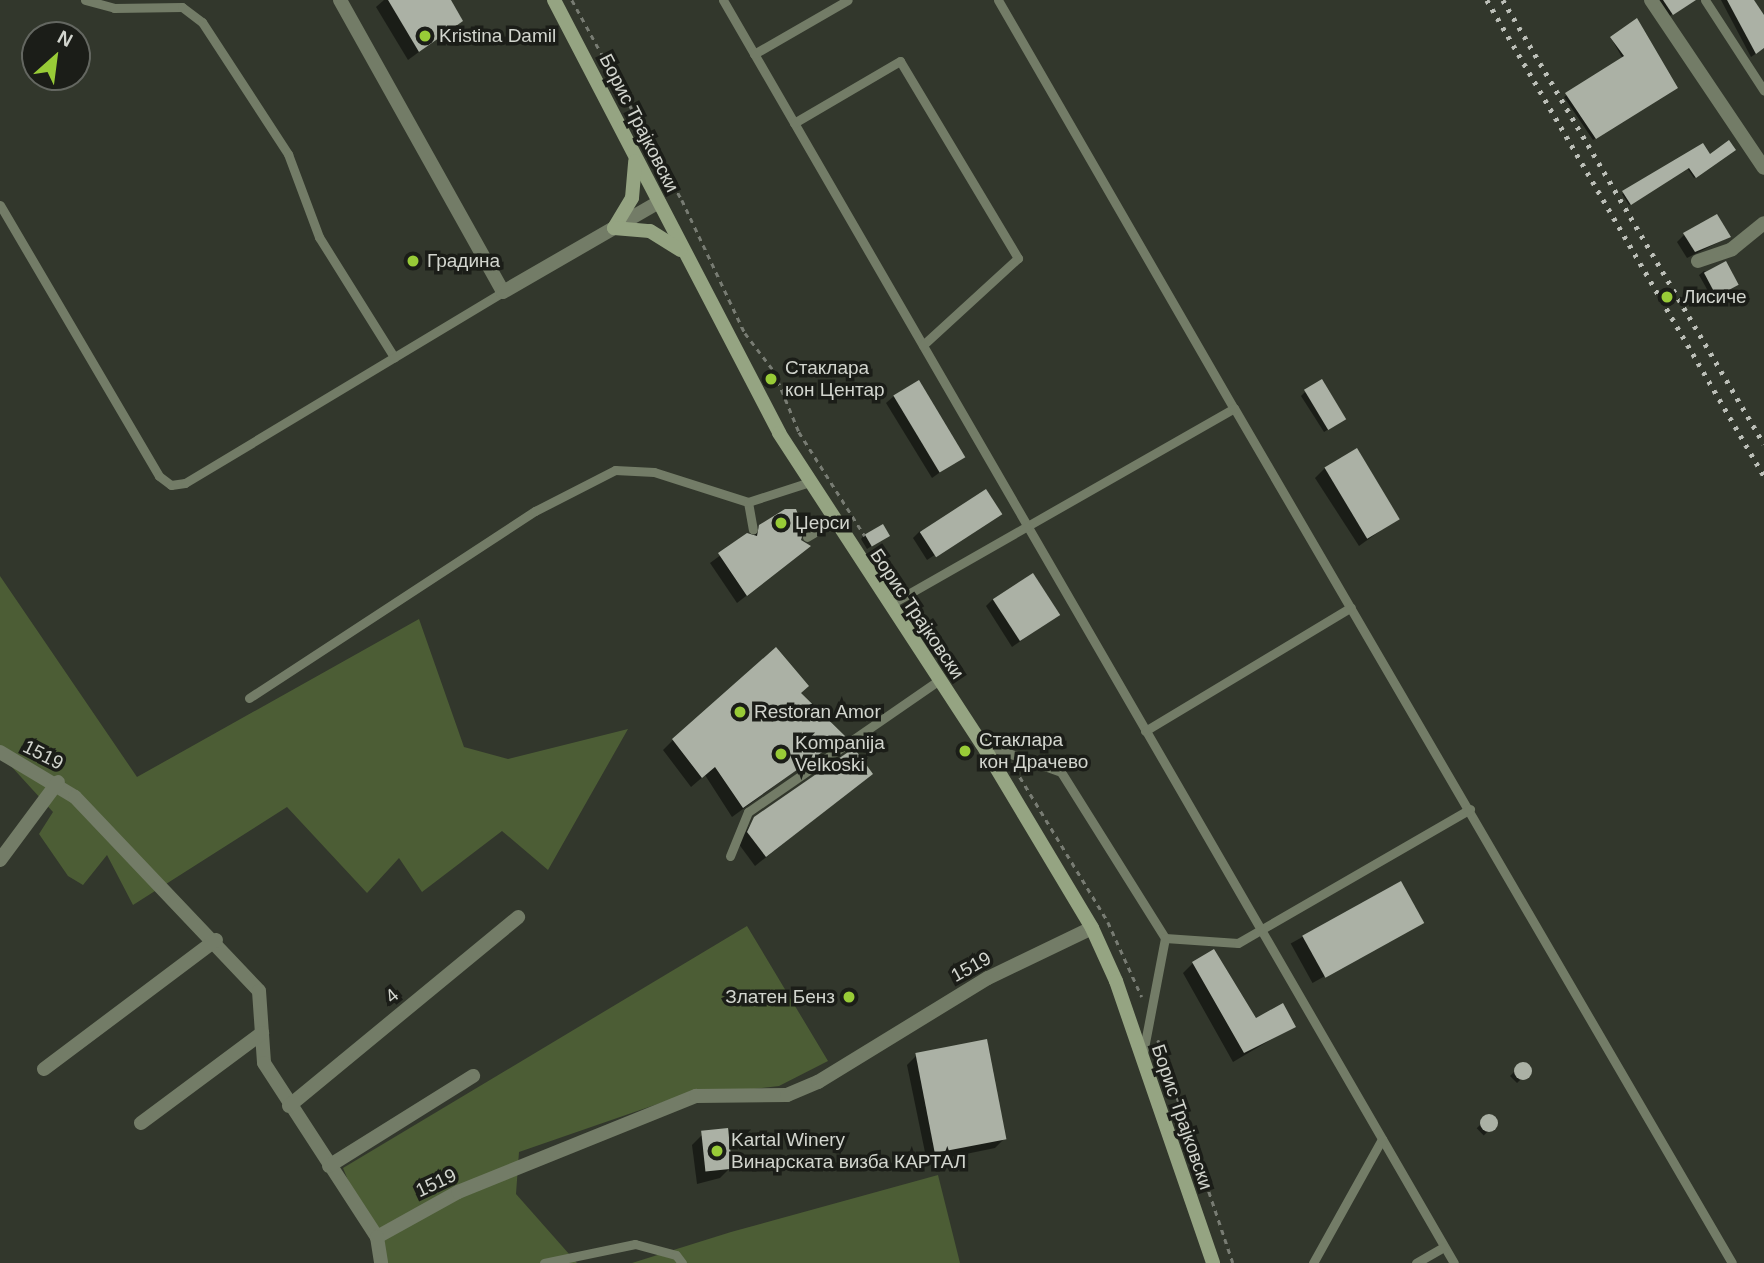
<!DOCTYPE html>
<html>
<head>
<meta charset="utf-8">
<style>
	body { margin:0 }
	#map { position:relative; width:1764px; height:1263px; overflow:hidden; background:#32372c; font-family:Arial,sans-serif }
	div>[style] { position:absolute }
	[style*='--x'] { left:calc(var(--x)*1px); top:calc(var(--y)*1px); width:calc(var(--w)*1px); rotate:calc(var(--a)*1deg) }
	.green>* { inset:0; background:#4c5d35 }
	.shadow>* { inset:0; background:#0007; transform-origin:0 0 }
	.building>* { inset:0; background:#abb1a5; transform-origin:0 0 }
	.round { border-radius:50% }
	.path>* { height:2.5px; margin-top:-1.25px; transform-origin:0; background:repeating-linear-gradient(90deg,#787c73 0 5px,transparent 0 10px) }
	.lane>* { height:9px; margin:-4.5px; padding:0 4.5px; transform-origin:4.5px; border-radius:4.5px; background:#737c67 }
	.street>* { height:14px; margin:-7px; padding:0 7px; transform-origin:7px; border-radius:7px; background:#737c67 }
	.secondary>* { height:14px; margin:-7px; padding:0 7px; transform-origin:7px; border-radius:7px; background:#95a482 }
	.rail>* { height:4.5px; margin-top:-2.25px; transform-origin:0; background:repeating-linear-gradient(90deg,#bcbfb8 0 3.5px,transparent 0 10.5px) }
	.dots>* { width:19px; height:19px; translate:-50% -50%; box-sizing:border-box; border:4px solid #1b1d18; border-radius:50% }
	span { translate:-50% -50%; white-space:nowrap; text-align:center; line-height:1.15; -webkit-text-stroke:7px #1b1d18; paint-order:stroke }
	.poi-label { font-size:19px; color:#d2d5ce }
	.left { translate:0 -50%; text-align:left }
	.right { translate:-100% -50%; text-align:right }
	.street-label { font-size:19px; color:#d2d5ce }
	.north { position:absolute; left:21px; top:21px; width:70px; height:70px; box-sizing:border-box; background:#1b1d18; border:2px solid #646761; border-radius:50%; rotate:28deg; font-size:19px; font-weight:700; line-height:28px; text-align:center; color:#d2d5ce }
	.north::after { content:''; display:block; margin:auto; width:24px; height:32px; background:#98cb37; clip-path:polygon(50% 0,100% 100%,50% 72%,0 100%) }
</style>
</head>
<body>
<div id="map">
	<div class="green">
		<div style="clip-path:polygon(0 576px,137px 777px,419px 619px,464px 747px,508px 759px,628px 729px,548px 870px,502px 831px,422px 892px,399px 858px,367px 893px,287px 807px,133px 905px,107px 855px,83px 885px,68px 876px,39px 834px,53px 812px,0 754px)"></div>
		<div style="clip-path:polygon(747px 926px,828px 1061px,779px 1086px,672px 1099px,519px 1152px,516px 1194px,577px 1263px,382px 1263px,343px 1168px)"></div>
		<div style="clip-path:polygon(938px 1175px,960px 1263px,632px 1263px,731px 1232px)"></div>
	</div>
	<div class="shadow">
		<div style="clip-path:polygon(384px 0,449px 0,461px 21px,408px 60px,376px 7px)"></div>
		<div style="clip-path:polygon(1656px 0,1686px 0,1668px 18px)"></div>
		<div style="clip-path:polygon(1721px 0,1753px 0,1764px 18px,1764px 48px,1751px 57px)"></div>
		<div style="clip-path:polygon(1611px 38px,1674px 90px,1593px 140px,1564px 97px,1623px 59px)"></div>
		<div style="clip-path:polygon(1732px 152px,1694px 178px,1687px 168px,1629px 205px,1622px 194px,1709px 156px)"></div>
		<div style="clip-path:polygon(1684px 235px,1729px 237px,1687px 258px,1677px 242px)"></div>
		<div style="clip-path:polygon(1704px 271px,1737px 284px,1713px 300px,1699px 275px)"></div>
		<div style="clip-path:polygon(1305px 392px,1344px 419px,1324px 432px,1301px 396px)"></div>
		<div style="clip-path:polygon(894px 396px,963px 456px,932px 478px,886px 403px)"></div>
		<div style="clip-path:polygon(1325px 468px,1398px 518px,1359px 546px,1315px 478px)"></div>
		<div style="clip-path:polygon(999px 513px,927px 560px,913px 538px,920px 531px)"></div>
		<div style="clip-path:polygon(760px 526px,800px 554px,737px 603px,710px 563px)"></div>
		<div style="clip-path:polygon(865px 534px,888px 536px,867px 549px,861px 539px)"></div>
		<div style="clip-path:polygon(993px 599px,1058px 614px,1012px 647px,986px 606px)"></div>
		<div style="clip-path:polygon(799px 694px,843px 736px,732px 817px,705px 775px,691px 787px,663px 750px,673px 740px)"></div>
		<div style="clip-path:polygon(871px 774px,755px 866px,738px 843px,755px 818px)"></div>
		<div style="left:1400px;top:883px;width:45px;height:125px;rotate:61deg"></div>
		<div style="clip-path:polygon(1193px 963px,1255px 1020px,1294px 1026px,1233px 1062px,1183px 973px)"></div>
		<div style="clip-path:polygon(917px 1055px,1005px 1138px,995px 1148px,927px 1162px,907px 1065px)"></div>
		<div style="left:1522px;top:1064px;width:10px;height:17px;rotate:45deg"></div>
		<div style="left:1488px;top:1117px;width:10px;height:16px;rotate:45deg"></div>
		<div style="clip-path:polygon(702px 1135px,730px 1168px,720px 1178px,697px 1184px,692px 1145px)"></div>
	</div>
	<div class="building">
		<div style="clip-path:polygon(388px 0,451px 0,463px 21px,419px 52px)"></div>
		<div style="clip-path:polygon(1663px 0,1696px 0,1673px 15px)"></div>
		<div style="clip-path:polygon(1727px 0,1754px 0,1764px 15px,1764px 48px,1756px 54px)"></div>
		<div style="clip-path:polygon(1637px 18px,1678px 88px,1596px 139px,1565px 93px,1624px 56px,1610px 37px)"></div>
		<div style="clip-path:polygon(1729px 140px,1736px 150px,1696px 178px,1689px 168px,1631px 205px,1622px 191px,1703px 143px,1710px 154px)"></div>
		<div style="clip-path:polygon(1717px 214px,1731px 237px,1695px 252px,1683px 233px)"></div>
		<div style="left:1726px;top:261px;width:27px;height:25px;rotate:62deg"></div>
		<div style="left:1322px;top:379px;width:47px;height:21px;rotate:59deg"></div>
		<div style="left:919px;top:380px;width:90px;height:30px;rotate:59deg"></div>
		<div style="left:1357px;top:448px;width:83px;height:38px;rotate:59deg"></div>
		<div style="left:986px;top:489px;width:30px;height:79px;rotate:57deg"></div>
		<div style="clip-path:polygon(785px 509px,796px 509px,804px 530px,801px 540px,811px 546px,747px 596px,718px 553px,747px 533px,757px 536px,759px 525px)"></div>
		<div style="left:883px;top:524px;width:14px;height:21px;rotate:60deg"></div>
		<div style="left:1033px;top:573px;width:50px;height:48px;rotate:57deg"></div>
		<div style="clip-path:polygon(776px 647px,809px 686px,801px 693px,845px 736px,743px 808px,715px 767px,702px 778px,672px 739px)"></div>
		<div style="clip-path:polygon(854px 748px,873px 774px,766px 857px,747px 832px,754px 817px)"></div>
		<div style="left:1401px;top:881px;width:48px;height:113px;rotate:61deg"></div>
		<div style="clip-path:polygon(1214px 949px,1256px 1018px,1283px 1003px,1296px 1027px,1244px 1053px,1192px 962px)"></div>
		<div style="left:987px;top:1039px;width:102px;height:73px;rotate:79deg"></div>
		<div class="round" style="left:1514px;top:1062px;width:18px;height:18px"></div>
		<div class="round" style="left:1480px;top:1114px;width:18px;height:18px"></div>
		<div style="left:728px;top:1128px;width:41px;height:27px;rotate:84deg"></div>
	</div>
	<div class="path">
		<div style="--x:572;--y:0;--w:228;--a:61.2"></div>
		<div style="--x:682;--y:200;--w:147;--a:64.7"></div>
		<div style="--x:745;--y:333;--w:48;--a:52.7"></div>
		<div style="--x:774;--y:371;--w:66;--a:67.7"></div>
		<div style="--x:799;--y:432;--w:123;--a:57.6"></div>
		<div style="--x:1020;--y:777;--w:170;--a:58.7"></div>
		<div style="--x:1108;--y:922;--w:82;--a:65.6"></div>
		<div style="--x:1158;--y:1040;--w:235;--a:71.4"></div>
	</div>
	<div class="lane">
		<div style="--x:85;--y:0;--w:30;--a:15"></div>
		<div style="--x:114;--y:8;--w:68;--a:-0.8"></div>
		<div style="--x:182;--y:7;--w:25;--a:37"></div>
		<div style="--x:202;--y:22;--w:158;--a:56.9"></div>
		<div style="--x:288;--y:154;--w:89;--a:69.5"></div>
		<div style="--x:319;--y:237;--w:142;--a:58"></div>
		<div style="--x:723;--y:0;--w:1459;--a:59.94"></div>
		<div style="--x:998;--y:0;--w:471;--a:60"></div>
		<div style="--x:1705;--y:0;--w:108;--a:57"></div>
		<div style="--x:754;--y:54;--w:108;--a:-29.9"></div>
		<div style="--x:794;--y:123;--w:123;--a:-30.3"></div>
		<div style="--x:900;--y:61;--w:230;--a:59.1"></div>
		<div style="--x:1018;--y:258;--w:129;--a:137.5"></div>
		<div style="--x:0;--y:205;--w:314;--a:59.6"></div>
		<div style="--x:159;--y:476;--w:15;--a:37"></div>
		<div style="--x:171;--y:485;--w:14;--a:-8"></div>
		<div style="--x:185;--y:483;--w:371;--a:-31"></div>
		<div style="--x:748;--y:502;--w:28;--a:80"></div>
		<div style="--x:807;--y:537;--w:31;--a:-31"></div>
		<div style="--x:889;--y:605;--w:397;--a:-29.7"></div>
		<div style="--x:1234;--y:408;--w:989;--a:59.78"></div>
		<div style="--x:249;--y:698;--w:342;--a:-33.2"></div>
		<div style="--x:535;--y:511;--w:90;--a:-27.1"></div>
		<div style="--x:615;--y:470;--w:39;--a:3"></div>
		<div style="--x:654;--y:472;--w:99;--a:17.7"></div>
		<div style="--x:748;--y:502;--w:65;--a:-17.9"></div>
		<div style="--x:1145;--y:731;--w:240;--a:-31"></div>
		<div style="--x:983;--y:744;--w:83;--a:19.7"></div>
		<div style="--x:1061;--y:772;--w:196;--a:57.9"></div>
		<div style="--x:1165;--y:938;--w:117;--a:100.8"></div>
		<div style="--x:730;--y:856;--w:48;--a:-67.8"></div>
		<div style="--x:748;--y:812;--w:231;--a:-34.6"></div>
		<div style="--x:1165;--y:938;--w:73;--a:3.9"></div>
		<div style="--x:1238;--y:943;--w:268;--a:-30"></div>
		<div style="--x:544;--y:1263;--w:93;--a:-11.8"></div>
		<div style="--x:635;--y:1244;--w:42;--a:15"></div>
		<div style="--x:676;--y:1255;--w:10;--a:53"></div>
		<div style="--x:1313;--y:1263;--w:142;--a:-60.9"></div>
		<div style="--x:1416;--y:1263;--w:32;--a:-30"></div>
	</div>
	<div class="street">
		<div style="--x:340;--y:0;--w:334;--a:60.8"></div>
		<div style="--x:503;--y:292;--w:180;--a:-30"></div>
		<div style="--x:1651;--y:0;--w:202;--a:56.1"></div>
		<div style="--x:1698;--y:261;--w:36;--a:-19"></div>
		<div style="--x:1732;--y:249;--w:41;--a:-39.1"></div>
		<div style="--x:0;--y:752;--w:87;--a:31"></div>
		<div style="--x:75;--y:797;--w:267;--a:46.5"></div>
		<div style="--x:259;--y:991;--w:72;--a:86"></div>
		<div style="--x:264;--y:1063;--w:207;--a:57"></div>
		<div style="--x:377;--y:1237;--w:93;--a:-29.1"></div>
		<div style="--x:458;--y:1192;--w:257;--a:-22"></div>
		<div style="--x:696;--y:1096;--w:91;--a:-0.6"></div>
		<div style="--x:787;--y:1095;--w:34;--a:-23"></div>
		<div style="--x:818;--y:1082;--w:199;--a:-31.5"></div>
		<div style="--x:988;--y:978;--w:115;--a:-25.7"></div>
		<div style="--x:0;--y:860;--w:97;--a:-53.4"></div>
		<div style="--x:44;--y:1069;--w:215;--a:-36.9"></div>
		<div style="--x:289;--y:1106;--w:297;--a:-39.5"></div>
		<div style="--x:141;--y:1123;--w:151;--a:-36.6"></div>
		<div style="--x:329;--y:1166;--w:170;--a:-32"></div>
		<div style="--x:377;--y:1237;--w:26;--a:81"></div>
	</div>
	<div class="secondary">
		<div style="--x:554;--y:0;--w:488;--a:62.5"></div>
		<div style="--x:779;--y:433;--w:371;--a:56.9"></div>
		<div style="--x:982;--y:744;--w:214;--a:59.1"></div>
		<div style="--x:1092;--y:928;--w:58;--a:65.6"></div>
		<div style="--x:1116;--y:981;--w:298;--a:71"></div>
		<div style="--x:614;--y:228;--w:35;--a:-59"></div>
		<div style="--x:632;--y:198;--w:37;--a:-85"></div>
		<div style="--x:614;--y:228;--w:36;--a:5"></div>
		<div style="--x:650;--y:231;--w:36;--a:32"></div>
	</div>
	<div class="rail">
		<div style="--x:1487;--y:0;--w:551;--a:59.8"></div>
		<div style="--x:1503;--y:0;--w:515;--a:59.55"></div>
	</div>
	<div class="dots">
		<div style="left:425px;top:36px;background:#98cb37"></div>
		<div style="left:413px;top:261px;background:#98cb37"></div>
		<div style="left:1667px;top:297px;background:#98cb37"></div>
		<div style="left:771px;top:379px;background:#98cb37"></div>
		<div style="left:781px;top:523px;background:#98cb37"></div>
		<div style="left:740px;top:712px;background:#98cb37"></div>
		<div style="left:965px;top:751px;background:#98cb37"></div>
		<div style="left:781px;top:754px;background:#98cb37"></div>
		<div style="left:849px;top:997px;background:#98cb37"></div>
		<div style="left:717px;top:1151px;background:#98cb37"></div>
	</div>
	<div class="poi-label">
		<span class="left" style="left:439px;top:36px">Kristina Damil</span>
		<span class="left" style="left:427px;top:261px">Градина</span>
		<span class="left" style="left:1683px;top:297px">Лисиче</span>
		<span class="left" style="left:785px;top:379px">Стаклара<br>кон Центар</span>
		<span class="left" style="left:795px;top:523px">Џерси</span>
		<span class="left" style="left:754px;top:712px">Restoran Amor</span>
		<span class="left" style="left:979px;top:751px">Стаклара<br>кон Драчево</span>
		<span class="left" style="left:795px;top:754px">Kompanija<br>Velkoski</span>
		<span class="right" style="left:835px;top:997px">Златен Бенз</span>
		<span class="left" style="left:731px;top:1151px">Kartal Winery<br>Винарската визба КАРТАЛ</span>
	</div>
	<div class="street-label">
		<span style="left:639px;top:123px;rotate:63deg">Борис Трајковски</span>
		<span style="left:917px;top:614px;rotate:56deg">Борис Трајковски</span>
		<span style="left:43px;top:755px;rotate:27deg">1519</span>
		<span style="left:971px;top:967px;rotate:-29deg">1519</span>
		<span style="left:392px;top:996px;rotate:-39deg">4</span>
		<span style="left:1182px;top:1117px;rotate:71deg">Борис Трајковски</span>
		<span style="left:436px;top:1183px;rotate:-25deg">1519</span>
	</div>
	<div class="north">N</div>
</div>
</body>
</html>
